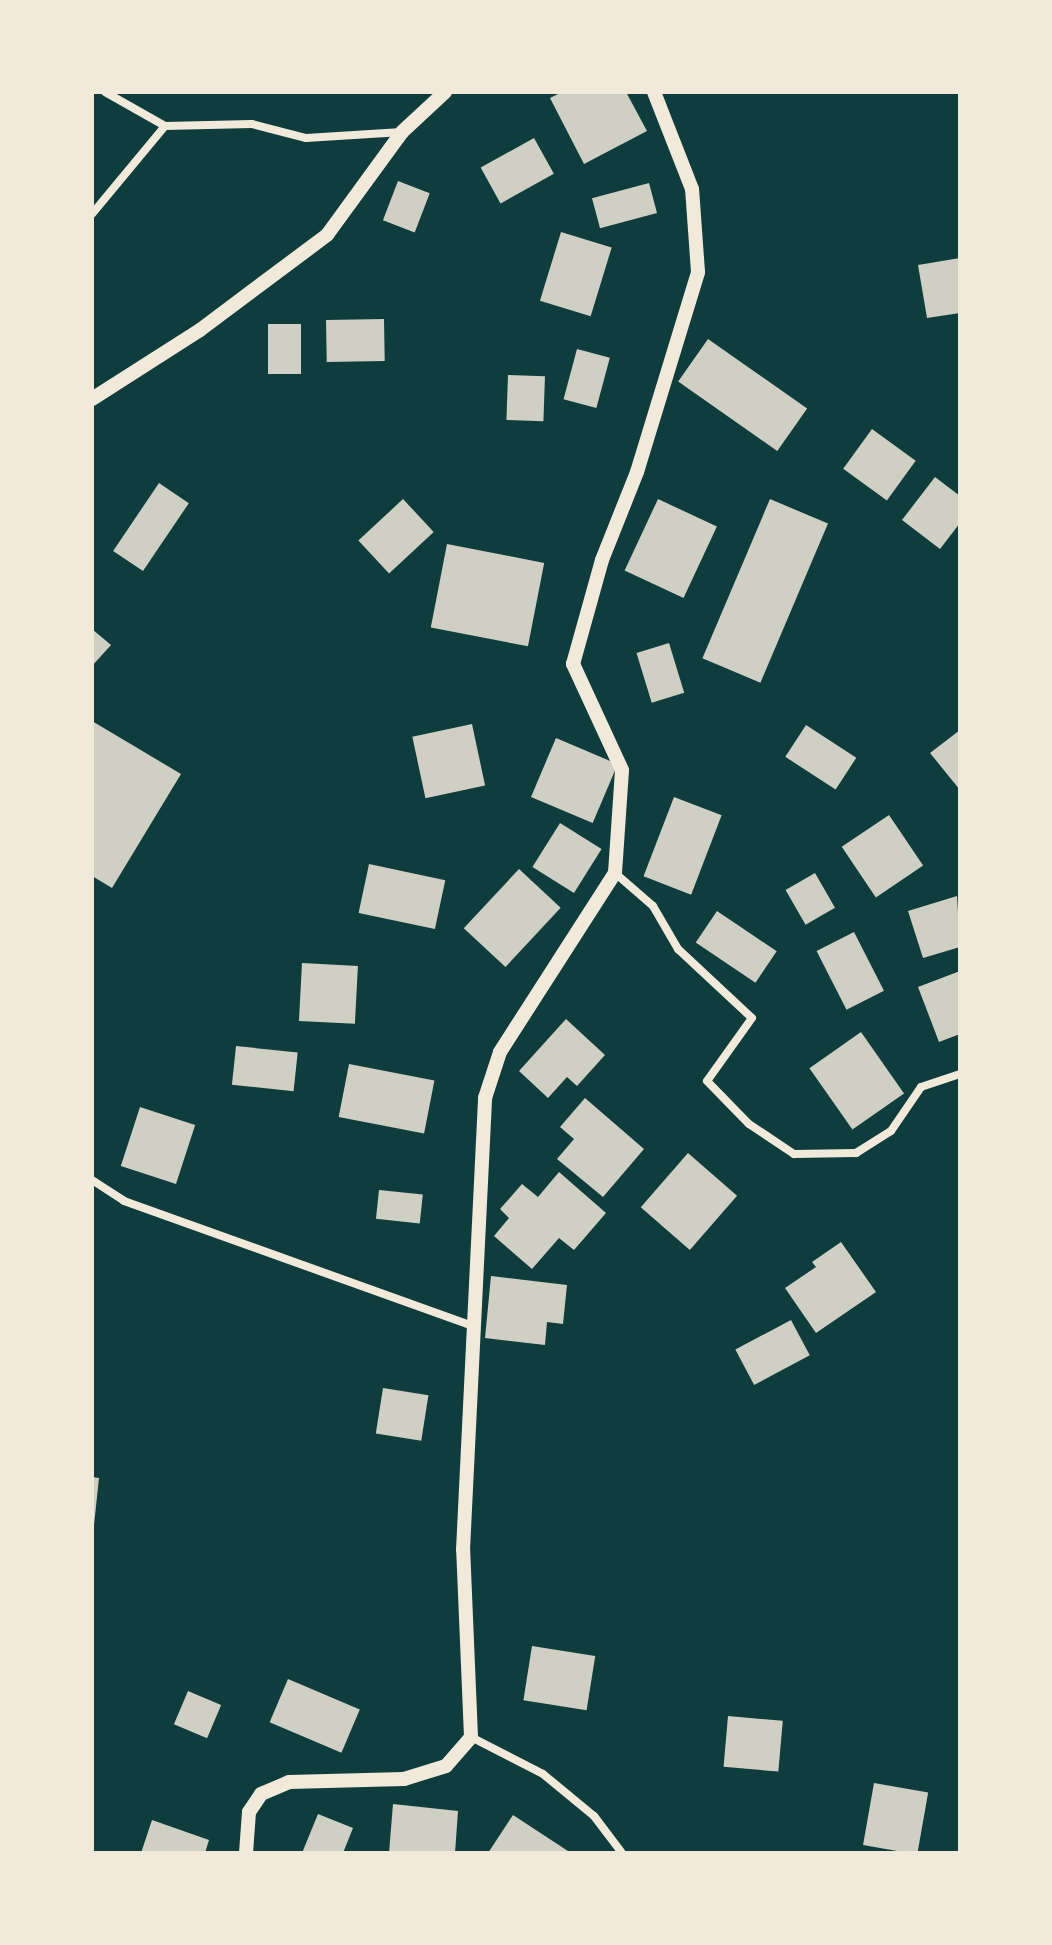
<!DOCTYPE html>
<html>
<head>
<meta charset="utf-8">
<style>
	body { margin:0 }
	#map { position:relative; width:1052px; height:1945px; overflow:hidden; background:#0f3d3e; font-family:Barlow,sans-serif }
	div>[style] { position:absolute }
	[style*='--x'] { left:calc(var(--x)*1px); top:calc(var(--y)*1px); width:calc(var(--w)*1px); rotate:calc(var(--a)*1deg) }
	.building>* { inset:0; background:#cfcfc3; transform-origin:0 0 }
	.minor>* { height:8px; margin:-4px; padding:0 4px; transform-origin:4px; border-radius:4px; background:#f1e9da }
	.tertiary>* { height:14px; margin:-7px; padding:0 7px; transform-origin:7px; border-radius:7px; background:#f1e9da }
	span { translate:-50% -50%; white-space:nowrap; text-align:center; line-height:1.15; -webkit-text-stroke:6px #f1e9da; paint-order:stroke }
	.frame { position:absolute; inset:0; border:94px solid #f1e9da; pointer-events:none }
</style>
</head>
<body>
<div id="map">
	<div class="building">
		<div style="clip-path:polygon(562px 92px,626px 92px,647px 131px,584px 164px,550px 98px)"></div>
		<div style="left:534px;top:138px;width:41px;height:61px;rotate:61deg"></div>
		<div style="left:398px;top:181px;width:34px;height:42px;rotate:21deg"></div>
		<div style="left:649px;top:183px;width:31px;height:59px;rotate:75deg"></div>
		<div style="left:561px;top:232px;width:53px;height:72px;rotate:17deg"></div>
		<div style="clip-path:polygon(960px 258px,960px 313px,927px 318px,918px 265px)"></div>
		<div style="left:384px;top:319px;width:42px;height:58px;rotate:89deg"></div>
		<div style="left:268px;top:324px;width:33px;height:50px"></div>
		<div style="left:708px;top:339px;width:121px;height:52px;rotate:35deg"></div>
		<div style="left:577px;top:349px;width:34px;height:52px;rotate:15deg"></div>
		<div style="left:508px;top:375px;width:37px;height:45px;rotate:2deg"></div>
		<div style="left:872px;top:429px;width:54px;height:49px;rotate:36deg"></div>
		<div style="clip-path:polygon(935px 477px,960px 496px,960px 523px,940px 549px,902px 520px)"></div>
		<div style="left:159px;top:483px;width:36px;height:82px;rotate:34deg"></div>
		<div style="left:403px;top:499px;width:45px;height:61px;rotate:47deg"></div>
		<div style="left:658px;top:499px;width:65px;height:79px;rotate:25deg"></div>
		<div style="left:770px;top:499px;width:63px;height:173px;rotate:23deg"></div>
		<div style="left:447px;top:544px;width:99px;height:85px;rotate:11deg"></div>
		<div style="clip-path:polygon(92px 629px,111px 645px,92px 666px)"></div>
		<div style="left:669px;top:643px;width:52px;height:34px;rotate:73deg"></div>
		<div style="clip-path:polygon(92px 721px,181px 774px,112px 888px,92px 876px)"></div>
		<div style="left:472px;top:724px;width:63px;height:61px;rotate:78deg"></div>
		<div style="left:806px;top:725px;width:60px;height:38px;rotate:33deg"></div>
		<div style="clip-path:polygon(960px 730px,960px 790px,930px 753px)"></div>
		<div style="left:556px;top:738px;width:67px;height:64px;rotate:23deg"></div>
		<div style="left:674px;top:797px;width:51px;height:85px;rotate:21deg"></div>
		<div style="left:889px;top:815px;width:61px;height:57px;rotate:56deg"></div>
		<div style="left:560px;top:823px;width:49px;height:52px;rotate:32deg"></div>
		<div style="left:369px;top:864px;width:78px;height:50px;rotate:12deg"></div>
		<div style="left:519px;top:869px;width:57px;height:81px;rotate:43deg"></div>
		<div style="left:815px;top:873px;width:40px;height:34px;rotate:60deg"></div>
		<div style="clip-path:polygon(957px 896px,960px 947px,923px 958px,908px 911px)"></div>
		<div style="left:717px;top:911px;width:72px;height:38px;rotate:34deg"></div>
		<div style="left:854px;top:932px;width:66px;height:42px;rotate:63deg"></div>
		<div style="left:302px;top:963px;width:56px;height:58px;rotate:3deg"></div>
		<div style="clip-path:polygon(960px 971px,960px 1034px,939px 1042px,918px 987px)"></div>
		<div style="clip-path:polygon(566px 1019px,605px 1055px,577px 1086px,567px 1077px,548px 1098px,519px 1071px)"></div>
		<div style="left:861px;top:1032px;width:75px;height:63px;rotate:55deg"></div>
		<div style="left:236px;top:1046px;width:62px;height:39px;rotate:6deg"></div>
		<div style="left:349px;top:1064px;width:87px;height:54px;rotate:11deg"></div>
		<div style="clip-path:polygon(585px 1098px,644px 1149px,603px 1197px,557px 1159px,574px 1139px,560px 1127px)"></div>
		<div style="left:140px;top:1107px;width:58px;height:62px;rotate:18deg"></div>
		<div style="left:688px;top:1153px;width:65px;height:72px;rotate:41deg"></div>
		<div style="clip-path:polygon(559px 1172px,606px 1213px,574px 1250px,559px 1238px,532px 1269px,494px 1236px,509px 1218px,500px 1209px,522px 1184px,538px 1197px)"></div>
		<div style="left:379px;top:1190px;width:44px;height:29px;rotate:6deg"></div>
		<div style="clip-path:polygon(841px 1242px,876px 1292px,816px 1333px,785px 1288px,816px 1267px,812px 1262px)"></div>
		<div style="clip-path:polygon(491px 1276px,567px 1285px,563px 1324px,547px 1322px,545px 1345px,485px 1338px)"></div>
		<div style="left:791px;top:1320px;width:40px;height:63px;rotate:62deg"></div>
		<div style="left:383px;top:1388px;width:46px;height:46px;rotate:9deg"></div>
		<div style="clip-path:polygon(92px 1477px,99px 1478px,94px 1525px,92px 1525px)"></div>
		<div style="left:532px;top:1646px;width:64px;height:55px;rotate:9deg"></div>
		<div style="left:288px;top:1679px;width:78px;height:47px;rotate:23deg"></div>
		<div style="left:188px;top:1691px;width:36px;height:36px;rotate:23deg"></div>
		<div style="left:728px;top:1716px;width:55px;height:51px;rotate:5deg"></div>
		<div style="left:874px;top:1783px;width:55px;height:63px;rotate:10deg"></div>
		<div style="clip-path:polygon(393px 1804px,458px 1811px,455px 1853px,389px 1853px)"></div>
		<div style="clip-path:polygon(318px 1814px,353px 1828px,343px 1853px,302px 1853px)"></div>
		<div style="clip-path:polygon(513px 1815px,571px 1853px,488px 1853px)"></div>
		<div style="clip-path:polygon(152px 1820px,209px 1840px,205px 1853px,141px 1853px)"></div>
	</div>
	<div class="minor">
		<div style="--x:105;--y:92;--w:69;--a:29.5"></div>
		<div style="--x:165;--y:126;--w:87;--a:-1.3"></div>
		<div style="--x:252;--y:124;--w:56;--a:14.5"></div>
		<div style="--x:306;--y:138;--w:96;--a:-3.6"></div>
		<div style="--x:92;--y:214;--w:114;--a:-50.3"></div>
		<div style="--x:615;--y:873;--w:50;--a:41"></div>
		<div style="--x:653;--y:906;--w:50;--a:59.8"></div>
		<div style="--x:678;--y:949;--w:101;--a:43"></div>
		<div style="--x:752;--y:1018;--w:77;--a:125.5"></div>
		<div style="--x:707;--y:1081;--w:60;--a:45.7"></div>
		<div style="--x:749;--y:1124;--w:54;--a:33.7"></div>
		<div style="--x:794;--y:1154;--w:62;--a:-0.9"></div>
		<div style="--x:856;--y:1153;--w:41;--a:-32.2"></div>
		<div style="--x:891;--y:1131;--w:53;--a:-55.7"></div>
		<div style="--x:921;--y:1087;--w:41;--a:-18.4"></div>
		<div style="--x:92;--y:1180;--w:38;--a:33"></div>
		<div style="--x:124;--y:1201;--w:372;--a:19.7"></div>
		<div style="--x:471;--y:1737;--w:81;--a:27.2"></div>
		<div style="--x:543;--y:1774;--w:66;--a:39.5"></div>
		<div style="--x:594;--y:1816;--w:46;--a:52.9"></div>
	</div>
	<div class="tertiary">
		<div style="--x:92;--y:399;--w:128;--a:-32.6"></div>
		<div style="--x:200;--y:330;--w:159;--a:-36.8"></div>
		<div style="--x:327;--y:235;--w:127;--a:-53.9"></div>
		<div style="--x:402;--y:132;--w:59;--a:-42.9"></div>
		<div style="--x:246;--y:1853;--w:41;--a:-85.8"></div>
		<div style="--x:249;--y:1812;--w:22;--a:-56"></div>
		<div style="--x:261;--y:1794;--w:30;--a:-23"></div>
		<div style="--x:289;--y:1782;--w:115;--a:-1.5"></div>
		<div style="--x:404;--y:1779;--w:44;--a:-17.2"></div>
		<div style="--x:446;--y:1766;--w:38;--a:-49"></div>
		<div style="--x:471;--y:1737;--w:187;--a:-92.4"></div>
		<div style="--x:463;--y:1550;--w:453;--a:-87.2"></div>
		<div style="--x:485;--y:1098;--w:48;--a:-71.9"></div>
		<div style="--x:500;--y:1052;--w:213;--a:-57.3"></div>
		<div style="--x:615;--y:873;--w:103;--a:-86.1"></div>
		<div style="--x:622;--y:770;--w:117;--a:-114.8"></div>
		<div style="--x:573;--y:664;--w:108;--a:-74.4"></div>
		<div style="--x:602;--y:560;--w:95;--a:-68.3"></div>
		<div style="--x:637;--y:472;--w:209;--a:-73"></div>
		<div style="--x:698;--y:272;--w:83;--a:-94.1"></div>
		<div style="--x:692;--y:189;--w:104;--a:-111.4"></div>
	</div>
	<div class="frame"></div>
</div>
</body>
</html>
